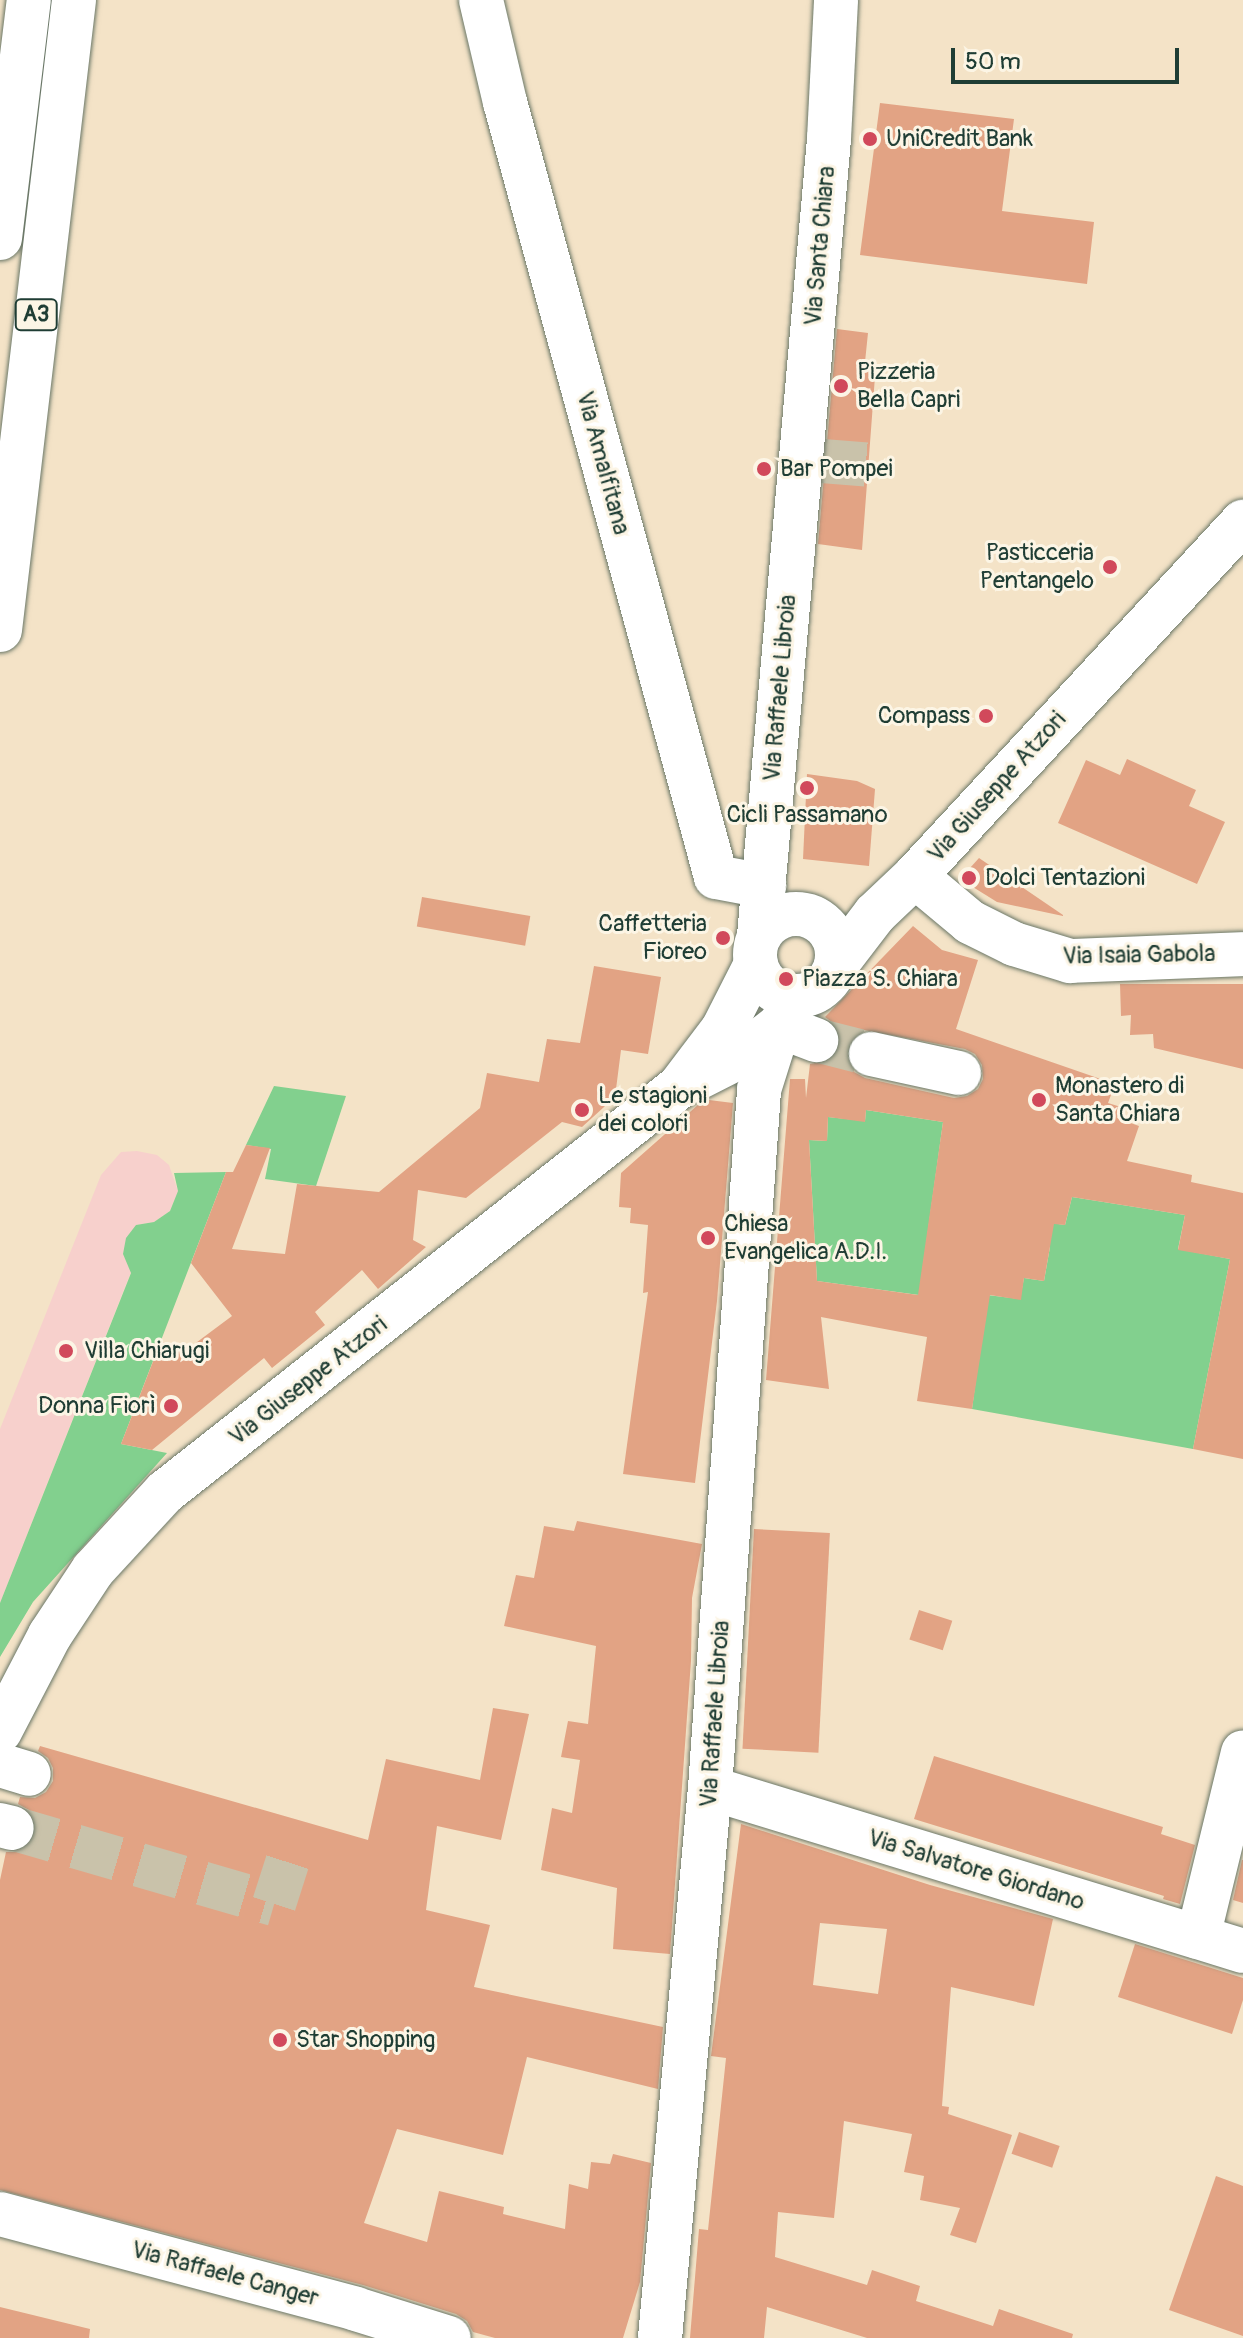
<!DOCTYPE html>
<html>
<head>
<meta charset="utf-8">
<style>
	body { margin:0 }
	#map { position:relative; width:1243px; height:2338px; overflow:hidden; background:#f4e3c7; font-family:Pangolin,sans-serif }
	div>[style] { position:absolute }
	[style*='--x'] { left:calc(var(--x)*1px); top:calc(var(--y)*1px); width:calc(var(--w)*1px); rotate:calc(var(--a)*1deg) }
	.built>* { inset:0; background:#f7d0cc }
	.green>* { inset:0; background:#82d08e }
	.building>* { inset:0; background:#e2a384; transform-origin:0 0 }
	.minor-tunnel>* { height:44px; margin-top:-22px; transform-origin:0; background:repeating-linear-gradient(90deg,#c9c2aa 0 44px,transparent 0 66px) }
	.roads { filter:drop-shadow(0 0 2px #6a7767) drop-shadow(0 0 2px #6a7767) }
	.minor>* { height:44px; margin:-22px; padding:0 22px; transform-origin:22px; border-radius:22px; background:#fff }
	.major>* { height:44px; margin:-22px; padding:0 22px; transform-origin:22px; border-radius:22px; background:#fff }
	.major>.ring { margin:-22px; padding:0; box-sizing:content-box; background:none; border:44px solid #fff; border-radius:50% }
	.highway>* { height:44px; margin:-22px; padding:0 22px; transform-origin:22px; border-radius:22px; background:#fff }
	.dots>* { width:22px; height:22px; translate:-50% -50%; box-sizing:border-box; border:4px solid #fcf5e5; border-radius:50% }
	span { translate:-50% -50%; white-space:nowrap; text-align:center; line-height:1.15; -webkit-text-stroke:6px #fcf5e5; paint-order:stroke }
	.shield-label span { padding:2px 6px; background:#fcf5e5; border:2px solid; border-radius:6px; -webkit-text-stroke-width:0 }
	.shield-label { font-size:22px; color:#1f3d34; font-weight:700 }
	.poi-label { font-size:24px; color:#1f3d34 }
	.left { translate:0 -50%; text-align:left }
	.right { translate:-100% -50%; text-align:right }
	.street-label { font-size:24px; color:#1f3d34 }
	.scale { position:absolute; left:951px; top:48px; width:228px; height:36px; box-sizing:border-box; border:4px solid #1f3d34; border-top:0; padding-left:10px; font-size:24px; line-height:28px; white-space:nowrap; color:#1f3d34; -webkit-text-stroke:6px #fcf5e5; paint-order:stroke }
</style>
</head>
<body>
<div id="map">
	<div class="built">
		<div style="clip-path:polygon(137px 1151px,157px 1155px,169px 1165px,178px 1191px,170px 1211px,154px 1222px,136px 1225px,123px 1254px,131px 1272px,0 1603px,0 1429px,101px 1175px,121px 1152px)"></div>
	</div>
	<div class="green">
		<div style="clip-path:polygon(274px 1086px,346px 1096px,316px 1186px,265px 1179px,271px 1149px,246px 1145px)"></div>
		<div style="clip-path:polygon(866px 1110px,943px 1122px,919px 1295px,817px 1281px,809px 1140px,827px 1141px,828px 1117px,865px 1121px)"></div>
		<div style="clip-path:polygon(226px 1172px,121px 1444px,167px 1453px,33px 1602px,0 1657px,0 1603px,131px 1273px,123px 1254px,126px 1238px,136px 1225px,154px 1222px,170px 1211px,178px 1191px,174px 1173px)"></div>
		<div style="clip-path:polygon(1072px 1197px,1185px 1215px,1178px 1249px,1230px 1259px,1193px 1449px,972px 1409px,987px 1295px,1020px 1299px,1024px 1278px,1044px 1281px,1050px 1247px,1012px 1241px,1016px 1218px,1065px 1225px)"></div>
	</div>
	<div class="building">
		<div style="clip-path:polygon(880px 103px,1014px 119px,1002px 211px,1094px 222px,1087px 284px,860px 255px)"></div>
		<div style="clip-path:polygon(837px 329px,868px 333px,865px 362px,876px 363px,862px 550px,818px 544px)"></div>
		<div style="clip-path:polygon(1127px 759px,1196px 790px,1189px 806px,1225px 822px,1197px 884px,1058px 823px,1086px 760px,1120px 775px)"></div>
		<div style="clip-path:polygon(807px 774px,857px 781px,875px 789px,869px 866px,803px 859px)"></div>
		<div style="clip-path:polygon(979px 858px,1063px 915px,1063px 916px,997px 902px,960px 879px)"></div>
		<div style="left:422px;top:897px;width:110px;height:30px;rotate:10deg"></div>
		<div style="clip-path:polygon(evenodd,913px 926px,942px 950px,978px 960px,956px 1029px,1115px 1084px,1108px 1103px,1121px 1107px,1117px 1118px,1139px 1126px,1127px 1161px,1192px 1175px,1191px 1182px,1243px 1193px,1243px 1459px,1193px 1449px,1230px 1259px,1178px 1250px,1185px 1215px,1072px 1197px,1065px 1225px,1054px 1224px,1044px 1281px,1024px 1278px,1021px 1300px,990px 1295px,972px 1409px,917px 1401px,927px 1337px,821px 1317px,829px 1389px,766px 1380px,790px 1079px,805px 1079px,806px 1098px,810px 1064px,831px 1060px,840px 1048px,841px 1037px,836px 1025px,825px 1017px,913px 926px,864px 1030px,965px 1049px,975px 1054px,982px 1065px,983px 1079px,978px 1089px,967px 1096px,954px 1098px,865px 1078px,854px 1072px,847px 1061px,846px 1050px,852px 1038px,864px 1030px,913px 926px,866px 1110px,943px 1122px,918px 1295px,817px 1281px,809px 1140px,827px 1141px,828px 1117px,865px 1122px,866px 1110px)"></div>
		<div style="clip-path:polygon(594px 966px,661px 977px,648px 1054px,621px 1050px,615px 1097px,582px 1127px,562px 1122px,466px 1198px,418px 1190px,413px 1240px,426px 1247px,378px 1289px,362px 1270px,315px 1312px,325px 1325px,272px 1368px,264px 1358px,152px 1450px,121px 1444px,161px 1341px,185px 1351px,232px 1316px,191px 1263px,226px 1172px,233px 1172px,246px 1145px,270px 1148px,232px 1249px,285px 1254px,297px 1184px,379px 1192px,480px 1108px,487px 1073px,539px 1082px,547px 1039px,580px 1043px)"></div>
		<div style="clip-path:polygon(1120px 984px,1243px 984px,1243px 1069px,1154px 1048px,1153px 1034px,1130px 1035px,1131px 1015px,1121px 1016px)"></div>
		<div style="clip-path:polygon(709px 1100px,733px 1103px,717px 1301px,695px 1483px,623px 1474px,648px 1292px,643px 1293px,648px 1225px,630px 1223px,631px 1208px,619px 1207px,621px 1173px,699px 1104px)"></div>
		<div style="clip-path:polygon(577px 1521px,702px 1544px,692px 1598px,691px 1661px,670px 1954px,613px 1949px,617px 1888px,541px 1870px,552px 1808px,572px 1813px,580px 1760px,561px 1757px,568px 1721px,588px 1724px,596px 1646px,504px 1626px,516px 1575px,534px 1578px,544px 1526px,574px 1531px)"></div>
		<div style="left:754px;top:1529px;width:76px;height:220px;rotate:3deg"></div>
		<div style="left:919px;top:1610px;width:35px;height:31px;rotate:18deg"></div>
		<div style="clip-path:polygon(493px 1708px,529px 1714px,501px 1840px,437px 1826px,426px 1910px,490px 1925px,474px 1987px,663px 2027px,658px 2089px,527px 2057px,503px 2155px,397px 2129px,364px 2223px,427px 2242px,439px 2191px,504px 2207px,503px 2214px,565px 2229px,569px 2184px,588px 2189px,591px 2162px,610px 2164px,613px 2154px,651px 2163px,640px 2282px,623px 2338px,495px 2338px,473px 2332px,467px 2321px,456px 2314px,363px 2285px,0 2190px,0 1880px,6px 1852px,18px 1852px,29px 1846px,36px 1833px,36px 1820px,29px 1810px,18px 1804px,20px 1797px,35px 1798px,46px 1792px,53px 1781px,53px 1768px,48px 1758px,38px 1751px,40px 1746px,368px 1840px,386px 1759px,480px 1780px)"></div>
		<div style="clip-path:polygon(934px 1756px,1163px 1827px,1161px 1834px,1195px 1845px,1180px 1904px,1163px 1899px,1164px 1896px,914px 1819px)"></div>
		<div style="clip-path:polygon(evenodd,741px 1824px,930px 1885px,1053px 1919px,1034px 2006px,951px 1987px,942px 2106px,949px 2107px,948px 2114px,1012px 2135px,976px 2243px,950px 2235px,960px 2208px,920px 2200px,924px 2176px,904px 2172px,912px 2134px,844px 2121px,834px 2218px,778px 2212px,775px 2257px,867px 2285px,872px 2270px,920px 2286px,916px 2301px,993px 2326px,999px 2309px,1073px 2334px,1072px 2338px,867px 2338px,767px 2307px,764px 2338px,690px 2338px,699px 2229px,708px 2230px,726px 2058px,711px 2056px,741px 1824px,820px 1923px,887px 1929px,878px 1994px,813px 1985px,820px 1923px)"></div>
		<div style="clip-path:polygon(1242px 1860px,1243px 1860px,1243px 1903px,1233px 1900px)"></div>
		<div style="clip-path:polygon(1135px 1944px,1243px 1978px,1243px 2000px,1232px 2034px,1118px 1997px)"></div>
		<div style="left:1019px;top:2132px;width:43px;height:23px;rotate:19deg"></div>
		<div style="clip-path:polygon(1216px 2176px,1243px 2186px,1243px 2336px,1169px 2310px)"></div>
		<div style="clip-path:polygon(0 2307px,90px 2329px,89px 2338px,0 2338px)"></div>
	</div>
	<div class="minor-tunnel">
		<div style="--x:822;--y:461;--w:51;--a:4.5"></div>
		<div style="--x:816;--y:1040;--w:57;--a:14.3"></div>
		<div style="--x:12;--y:1828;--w:273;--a:16.2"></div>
		<div style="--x:274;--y:1904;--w:49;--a:-72.3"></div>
	</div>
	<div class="roads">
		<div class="minor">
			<div style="--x:481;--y:0;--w:105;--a:76.8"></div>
			<div style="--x:505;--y:102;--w:803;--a:74.77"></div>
			<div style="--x:716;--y:877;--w:49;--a:10.6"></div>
			<div style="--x:915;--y:876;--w:72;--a:39.9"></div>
			<div style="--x:970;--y:922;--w:49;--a:26.6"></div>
			<div style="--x:1014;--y:944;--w:59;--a:16.9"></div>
			<div style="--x:1070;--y:961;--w:173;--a:-2.3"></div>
			<div style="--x:759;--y:936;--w:800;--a:-84.98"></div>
			<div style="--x:829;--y:139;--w:139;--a:-87.1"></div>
			<div style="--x:871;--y:1054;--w:90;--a:12.2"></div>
			<div style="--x:0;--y:1765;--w:30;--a:17"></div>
			<div style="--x:710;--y:1788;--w:557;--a:17"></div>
			<div style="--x:0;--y:1825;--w:12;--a:14"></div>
			<div style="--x:1198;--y:1937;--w:190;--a:-76.3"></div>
			<div style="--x:0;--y:2214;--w:368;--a:14.9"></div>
			<div style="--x:356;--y:2309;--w:97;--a:17.3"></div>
			<div style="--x:660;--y:2338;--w:552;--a:-84.81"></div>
			<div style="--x:710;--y:1788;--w:700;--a:-85.98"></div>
			<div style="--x:759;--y:1090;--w:67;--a:-72.6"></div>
			<div style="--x:779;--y:1026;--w:40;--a:21"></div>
		</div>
		<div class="major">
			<div class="ring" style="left:755px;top:914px;width:38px;height:38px"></div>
			<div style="--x:836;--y:965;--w:64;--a:-52.6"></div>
			<div style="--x:875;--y:914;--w:55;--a:-43.5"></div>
			<div style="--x:915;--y:876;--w:483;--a:-47.2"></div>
			<div style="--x:692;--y:1081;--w:53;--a:-27.1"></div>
			<div style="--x:739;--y:1057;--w:51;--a:-37.8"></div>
			<div style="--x:779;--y:1026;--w:36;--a:-56"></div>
			<div style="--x:0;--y:1731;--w:108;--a:-62.5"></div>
			<div style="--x:50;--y:1635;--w:78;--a:-56.5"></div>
			<div style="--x:93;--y:1570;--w:106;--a:-47.3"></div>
			<div style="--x:165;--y:1492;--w:654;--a:-38.24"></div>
			<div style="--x:679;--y:1087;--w:73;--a:-52.8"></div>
			<div style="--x:723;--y:1029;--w:73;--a:-63.1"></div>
		</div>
		<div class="highway">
			<div style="--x:0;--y:238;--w:240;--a:-83.1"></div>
			<div style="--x:0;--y:630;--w:634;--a:-83.3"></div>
		</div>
	</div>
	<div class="dots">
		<div style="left:870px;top:139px;background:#d1495b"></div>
		<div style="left:841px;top:386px;background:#d1495b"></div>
		<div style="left:764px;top:469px;background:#d1495b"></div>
		<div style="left:1110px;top:567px;background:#d1495b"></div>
		<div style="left:986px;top:716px;background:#d1495b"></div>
		<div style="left:807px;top:788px;background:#d1495b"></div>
		<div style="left:969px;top:878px;background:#d1495b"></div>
		<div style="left:723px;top:938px;background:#d1495b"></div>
		<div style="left:786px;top:979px;background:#d1495b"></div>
		<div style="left:1039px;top:1100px;background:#d1495b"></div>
		<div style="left:582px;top:1110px;background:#d1495b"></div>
		<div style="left:708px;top:1238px;background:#d1495b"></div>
		<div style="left:66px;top:1351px;background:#d1495b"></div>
		<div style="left:171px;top:1406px;background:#d1495b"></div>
		<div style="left:280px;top:2040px;background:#d1495b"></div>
	</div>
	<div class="shield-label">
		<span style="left:36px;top:315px">A3</span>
	</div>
	<div class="poi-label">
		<span class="left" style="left:886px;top:139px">UniCredit Bank</span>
		<span class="left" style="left:857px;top:386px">Pizzeria<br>Bella Capri</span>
		<span class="left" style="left:780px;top:469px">Bar Pompei</span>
		<span class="right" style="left:1094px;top:567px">Pasticceria<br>Pentangelo</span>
		<span class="right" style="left:970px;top:716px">Compass</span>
		<span style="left:807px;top:815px">Cicli Passamano</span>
		<span class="left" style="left:985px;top:878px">Dolci Tentazioni</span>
		<span class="right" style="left:707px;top:938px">Caffetteria<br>Fioreo</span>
		<span class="left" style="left:802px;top:979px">Piazza S. Chiara</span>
		<span class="left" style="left:1055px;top:1100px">Monastero di<br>Santa Chiara</span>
		<span class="left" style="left:598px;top:1110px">Le stagioni<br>dei colori</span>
		<span class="left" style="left:724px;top:1238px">Chiesa<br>Evangelica A.D.I.</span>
		<span class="left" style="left:84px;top:1351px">Villa Chiarugi</span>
		<span class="right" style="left:155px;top:1406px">Donna Fiorì</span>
		<span class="left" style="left:296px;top:2040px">Star Shopping</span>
	</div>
	<div class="street-label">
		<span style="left:820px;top:246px;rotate:-85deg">Via Santa Chiara</span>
		<span style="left:603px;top:463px;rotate:75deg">Via Amalfitana</span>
		<span style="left:780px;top:688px;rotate:-85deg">Via Raffaele Libroia</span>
		<span style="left:997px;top:787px;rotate:-48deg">Via Giuseppe Atzori</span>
		<span style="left:1139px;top:955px;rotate:-1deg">Via Isaia Gabola</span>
		<span style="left:308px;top:1381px;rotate:-38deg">Via Giuseppe Atzori</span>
		<span style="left:715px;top:1714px;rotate:-86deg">Via Raffaele Libroia</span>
		<span style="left:976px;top:1870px;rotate:17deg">Via Salvatore Giordano</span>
		<span style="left:225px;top:2274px;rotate:15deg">Via Raffaele Canger</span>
	</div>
	<div class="scale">50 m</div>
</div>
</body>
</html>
